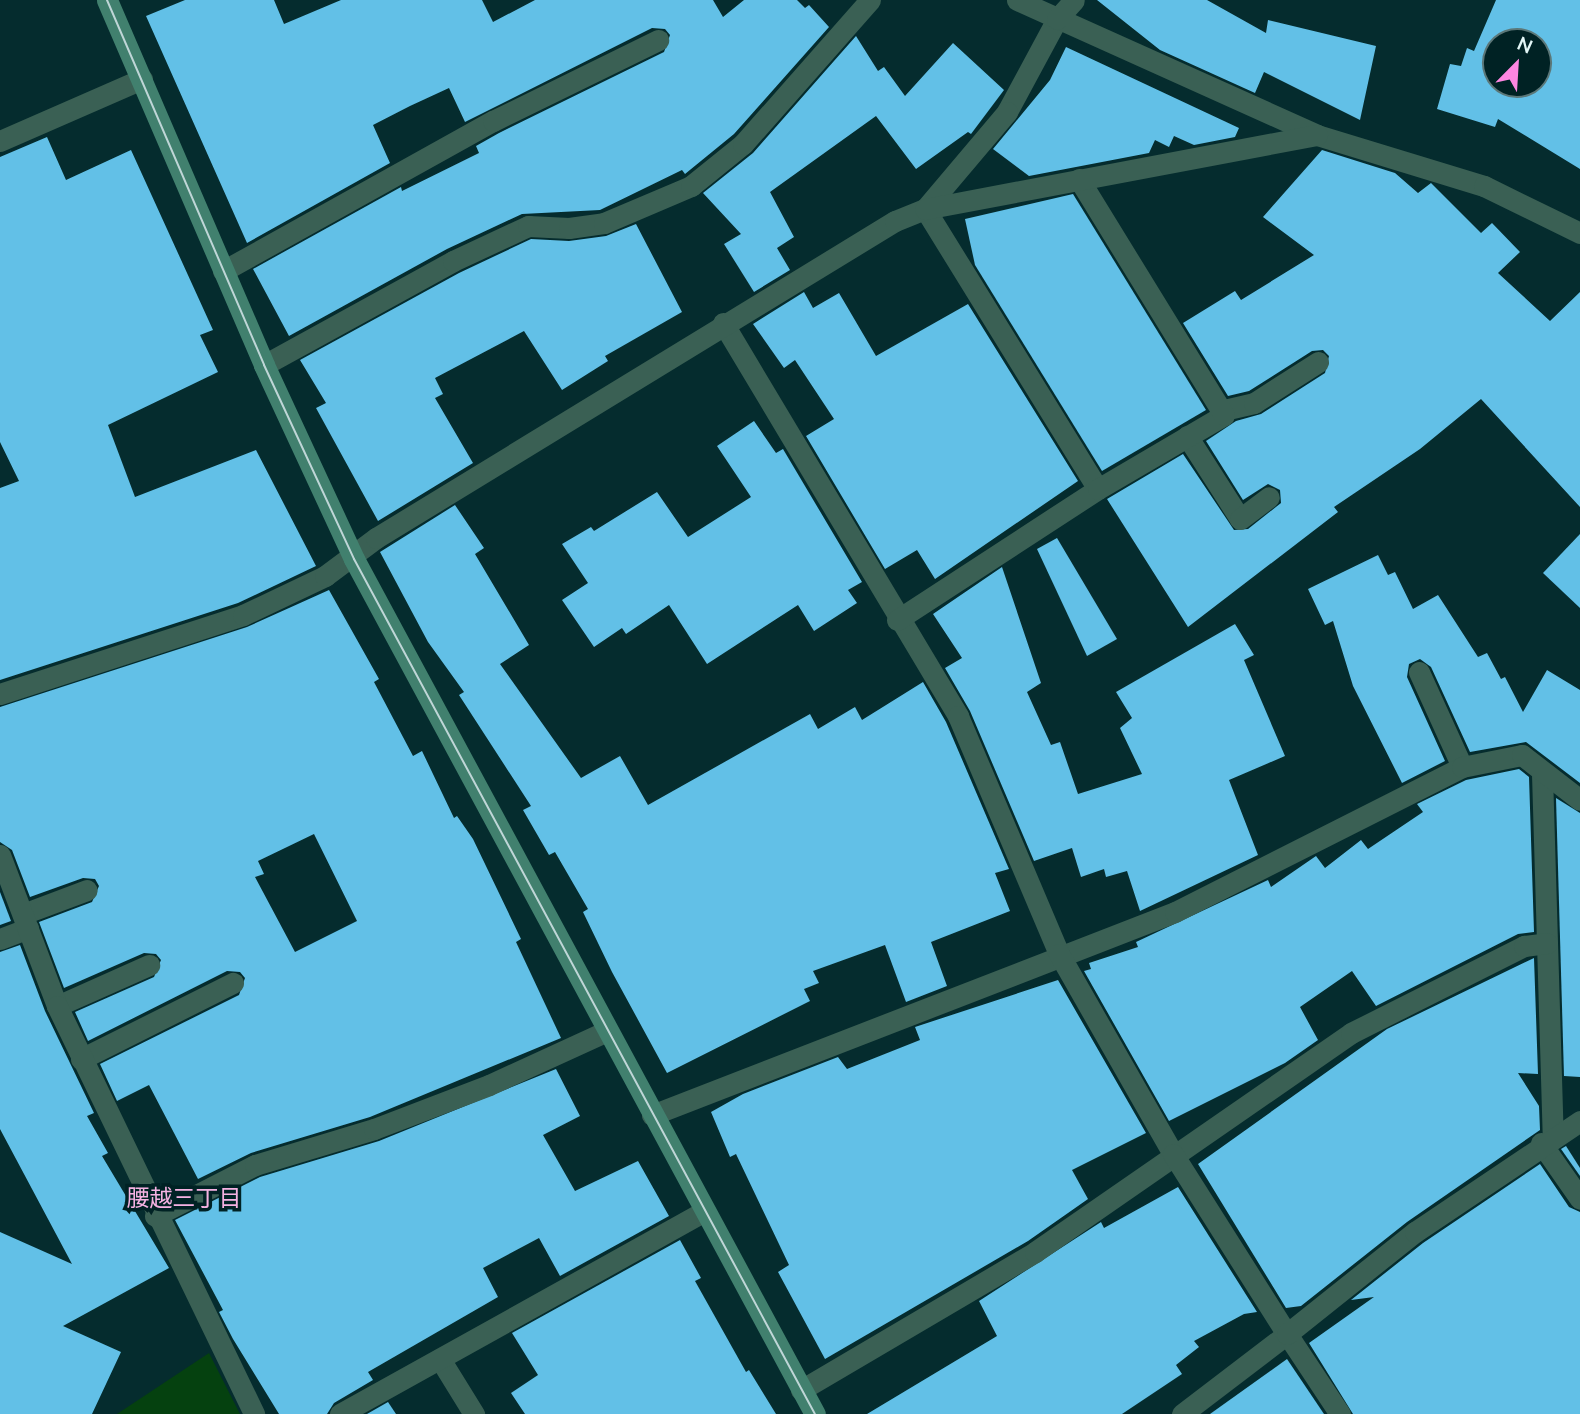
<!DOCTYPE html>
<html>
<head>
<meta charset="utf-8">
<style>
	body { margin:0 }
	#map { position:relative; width:1580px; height:1414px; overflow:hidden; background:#052c2e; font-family:"Nunito Sans","Noto Sans JP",sans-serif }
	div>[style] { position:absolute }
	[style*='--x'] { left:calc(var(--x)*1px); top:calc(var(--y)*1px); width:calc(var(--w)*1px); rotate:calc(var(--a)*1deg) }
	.green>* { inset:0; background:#05410f }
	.building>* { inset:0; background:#62c0e7 }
	.lane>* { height:21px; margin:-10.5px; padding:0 10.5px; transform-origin:10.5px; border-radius:10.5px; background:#3a6054 }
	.street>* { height:21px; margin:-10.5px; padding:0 10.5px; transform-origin:10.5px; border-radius:10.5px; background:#3a6054 }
	.secondary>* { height:21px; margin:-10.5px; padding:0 10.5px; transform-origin:10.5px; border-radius:10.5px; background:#41806e }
	.tram>* { height:2px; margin:-1px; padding:0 1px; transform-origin:1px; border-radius:1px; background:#bfd6d7 }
	span { translate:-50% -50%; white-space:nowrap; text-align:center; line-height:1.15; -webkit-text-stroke:7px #002224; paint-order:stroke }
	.neighbourhood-label { font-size:23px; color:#f5b2e2 }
	.north { position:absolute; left:1482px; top:28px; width:70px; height:70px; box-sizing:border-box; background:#002224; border:2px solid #5b7778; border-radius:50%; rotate:24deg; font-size:19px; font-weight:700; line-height:28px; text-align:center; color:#e3f7f7 }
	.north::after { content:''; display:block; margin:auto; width:24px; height:32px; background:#fd86e1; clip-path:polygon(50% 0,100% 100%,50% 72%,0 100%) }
</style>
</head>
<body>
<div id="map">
	<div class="green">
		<div style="clip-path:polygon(209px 1353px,240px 1414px,117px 1414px)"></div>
	</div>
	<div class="building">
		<div style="clip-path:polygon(185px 0,274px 0,284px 24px,341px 0,482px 0,493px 22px,535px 0,713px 0,723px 17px,744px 0,797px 0,805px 8px,809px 5px,829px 27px,734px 134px,685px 174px,682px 170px,600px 210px,522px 214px,447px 249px,289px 336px,253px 269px,401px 187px,402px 191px,479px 153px,476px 146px,499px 133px,664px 52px,670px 35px,665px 29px,652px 28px,465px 122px,449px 88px,410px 106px,373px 125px,390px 163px,247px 243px,146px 16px)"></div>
		<div style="clip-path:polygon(1097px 0,1207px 0,1266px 33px,1268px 20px,1376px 46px,1360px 120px,1264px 72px,1255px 93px,1160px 50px)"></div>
		<div style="clip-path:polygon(evenodd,1496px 0,1580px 0,1580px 169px,1498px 119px,1495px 127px,1437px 109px,1450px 64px,1461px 66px,1467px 48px,1474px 51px,1496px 0,1496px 42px,1538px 42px,1538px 84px,1496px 84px,1496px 42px)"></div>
		<div style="clip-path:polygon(856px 36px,878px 71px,884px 67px,905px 96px,953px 43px,1004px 90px,971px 134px,968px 132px,916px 169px,876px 116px,770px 192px,794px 237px,777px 248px,790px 270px,754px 292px,724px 244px,741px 234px,703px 193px,753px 153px)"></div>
		<div style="clip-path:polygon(1066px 47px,1239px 128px,1235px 137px,1194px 145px,1174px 136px,1169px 147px,1155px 140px,1149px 153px,1029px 176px,993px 149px,1050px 80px)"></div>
		<div style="clip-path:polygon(47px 137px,66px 180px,131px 150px,213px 330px,200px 335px,218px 372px,108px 425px,135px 497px,256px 450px,316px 566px,238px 603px,0 680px,0 488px,19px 481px,0 442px,0 157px)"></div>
		<div style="clip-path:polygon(1322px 150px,1395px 173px,1418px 193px,1431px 183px,1481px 233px,1492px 223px,1520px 252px,1498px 273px,1550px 321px,1580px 292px,1580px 507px,1481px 399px,1420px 449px,1334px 507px,1338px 512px,1188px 627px,1107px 499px,1183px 454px,1234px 530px,1248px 529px,1281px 503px,1280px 490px,1268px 484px,1243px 500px,1206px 441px,1236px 421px,1261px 414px,1325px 373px,1329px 356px,1323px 350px,1312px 351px,1249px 391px,1228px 396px,1183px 323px,1235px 291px,1241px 300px,1314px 255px,1263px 217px)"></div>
		<div style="clip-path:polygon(1073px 194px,1206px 410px,1102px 471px,975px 265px,965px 219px)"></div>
		<div style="clip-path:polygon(636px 224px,682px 312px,605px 356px,608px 361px,562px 390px,524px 331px,435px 378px,443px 394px,435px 398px,473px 463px,378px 521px,316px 408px,326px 403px,300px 360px,459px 273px,531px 239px,569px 241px,606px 236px)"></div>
		<div style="clip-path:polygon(804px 292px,813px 308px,839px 293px,876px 356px,968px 304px,1078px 481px,935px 579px,917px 550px,885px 569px,806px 436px,834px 419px,795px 360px,784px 368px,753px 324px)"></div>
		<div style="clip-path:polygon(754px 421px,776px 453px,783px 449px,862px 582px,848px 590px,857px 603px,814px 631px,798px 605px,707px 664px,669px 605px,626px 634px,622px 628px,594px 647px,562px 600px,588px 583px,562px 544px,591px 527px,594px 531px,657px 492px,688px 537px,751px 497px,717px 446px)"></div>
		<div style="clip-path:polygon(455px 505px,484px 548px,475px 554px,529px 645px,500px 664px,581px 778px,620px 756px,648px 805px,810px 714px,818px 729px,855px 707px,862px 720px,923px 682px,946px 722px,1009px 869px,995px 873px,1010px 911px,931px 942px,947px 986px,906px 1002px,885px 945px,813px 971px,819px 983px,804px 989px,810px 1001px,667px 1073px,612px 972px,583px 912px,588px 909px,555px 852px,549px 855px,523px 810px,531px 806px,459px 695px,464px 692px,428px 642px,380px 552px)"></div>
		<div style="clip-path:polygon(1580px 534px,1580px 608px,1543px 573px)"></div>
		<div style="clip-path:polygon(1057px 538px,1117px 639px,1087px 656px,1037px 549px)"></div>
		<div style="clip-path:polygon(1378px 555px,1388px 575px,1395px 572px,1413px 609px,1438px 595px,1478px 657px,1487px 653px,1501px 679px,1505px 677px,1523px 712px,1547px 670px,1580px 690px,1580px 783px,1526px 742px,1470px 752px,1431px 667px,1420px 659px,1409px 664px,1407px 677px,1445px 761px,1402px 783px,1353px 686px,1333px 621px,1325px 625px,1308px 589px)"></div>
		<div style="clip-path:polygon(1002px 567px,1041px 683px,1027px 692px,1051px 745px,1060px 742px,1078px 794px,1142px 774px,1120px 728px,1132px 718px,1116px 692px,1235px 624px,1254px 655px,1244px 660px,1285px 756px,1229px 780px,1258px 855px,1140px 911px,1127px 871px,1106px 877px,1104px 869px,1081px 877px,1072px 848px,1034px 861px,970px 711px,945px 668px,962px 658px,933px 614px)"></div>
		<div style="clip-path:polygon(evenodd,329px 590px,379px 679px,374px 682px,413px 756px,422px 751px,454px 818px,457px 816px,473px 839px,521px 939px,516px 942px,561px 1038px,370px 1117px,251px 1153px,198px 1179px,149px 1085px,117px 1101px,100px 1064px,239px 995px,245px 978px,240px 972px,227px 971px,88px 1041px,75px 1012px,154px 977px,161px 960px,156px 954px,144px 953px,64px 988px,39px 922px,92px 902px,99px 886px,95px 879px,83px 878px,30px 897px,12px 850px,0 842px,0 707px,247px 627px,329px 590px,314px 834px,357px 921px,295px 952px,255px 877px,264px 874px,258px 861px,314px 834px)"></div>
		<div style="clip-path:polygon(1519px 769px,1529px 777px,1534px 932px,1518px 934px,1376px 1006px,1352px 971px,1300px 1007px,1318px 1040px,1285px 1063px,1169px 1121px,1084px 971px,1091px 969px,1089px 963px,1138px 947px,1136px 942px,1268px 880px,1271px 887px,1316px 856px,1325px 868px,1361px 840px,1368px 849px,1423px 812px,1417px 804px,1466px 780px)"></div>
		<div style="clip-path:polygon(1556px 798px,1580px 813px,1580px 1077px,1564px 1076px)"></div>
		<div style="clip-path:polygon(0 892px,11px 921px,0 925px)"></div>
		<div style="clip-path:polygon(20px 945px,45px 1011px,94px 1113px,87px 1116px,108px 1153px,102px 1156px,169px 1268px,63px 1326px,121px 1352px,92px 1414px,0 1414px,0 1232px,72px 1264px,0 1129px,0 952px)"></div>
		<div style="clip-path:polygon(1534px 958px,1538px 1074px,1518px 1073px,1539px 1106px,1540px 1130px,1407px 1222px,1301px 1306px,1286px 1308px,1198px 1164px,1387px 1029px)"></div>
		<div style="clip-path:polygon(1058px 980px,1146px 1133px,1072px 1170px,1088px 1199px,1028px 1241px,825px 1359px,778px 1272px,789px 1265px,736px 1154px,730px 1157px,711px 1112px,743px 1094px,838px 1057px,847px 1069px,920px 1040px,915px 1027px)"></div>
		<div style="clip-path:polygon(556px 1069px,580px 1116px,543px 1135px,575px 1191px,638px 1161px,669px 1216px,560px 1276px,539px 1238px,483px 1268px,498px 1297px,368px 1372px,373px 1380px,334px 1403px,327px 1414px,279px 1414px,233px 1339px,219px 1312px,223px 1310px,175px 1220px,260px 1177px,379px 1141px)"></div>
		<div style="clip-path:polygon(1566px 1146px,1580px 1168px,1580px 1176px,1561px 1149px)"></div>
		<div style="clip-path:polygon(1540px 1164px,1569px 1207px,1580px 1212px,1580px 1414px,1353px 1414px,1309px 1343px,1374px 1297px,1351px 1300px,1423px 1243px)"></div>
		<div style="clip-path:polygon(1178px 1187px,1257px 1312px,1244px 1314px,1194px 1341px,1199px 1347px,1176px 1365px,1182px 1374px,1122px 1414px,867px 1414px,997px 1336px,979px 1301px,1101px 1222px,1104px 1228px)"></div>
		<div style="clip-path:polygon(680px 1240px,701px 1278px,695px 1281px,746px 1372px,749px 1370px,776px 1414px,525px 1414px,511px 1393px,538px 1375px,512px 1333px)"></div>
		<div style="clip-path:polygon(1287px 1359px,1324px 1414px,1210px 1414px)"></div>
		<div style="clip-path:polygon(388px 1402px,396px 1414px,367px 1414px)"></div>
	</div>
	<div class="lane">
		<div style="--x:1057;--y:19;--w:106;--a:118.3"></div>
		<div style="--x:1007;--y:112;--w:127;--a:130.2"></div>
		<div style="--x:925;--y:209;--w:329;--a:58.3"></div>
		<div style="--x:0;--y:141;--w:155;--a:-23.6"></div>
		<div style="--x:223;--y:271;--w:309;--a:-29.1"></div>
		<div style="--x:493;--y:121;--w:184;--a:-26.1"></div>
		<div style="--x:264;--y:365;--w:216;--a:-28.8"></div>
		<div style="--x:453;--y:261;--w:83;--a:-25"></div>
		<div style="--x:528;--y:226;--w:41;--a:2.8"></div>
		<div style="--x:569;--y:228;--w:35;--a:-8"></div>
		<div style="--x:604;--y:223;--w:95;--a:-23"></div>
		<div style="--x:691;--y:186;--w:67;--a:-38.9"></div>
		<div style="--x:743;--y:144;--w:192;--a:-48.6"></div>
		<div style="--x:1224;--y:410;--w:31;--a:-13"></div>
		<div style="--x:1254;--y:403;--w:76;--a:-32.6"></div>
		<div style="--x:1187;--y:436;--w:98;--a:57.4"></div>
		<div style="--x:1240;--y:519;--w:36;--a:-37"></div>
		<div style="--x:1419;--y:672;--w:104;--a:65.6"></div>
		<div style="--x:1542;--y:774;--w:361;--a:88.3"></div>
		<div style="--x:23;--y:914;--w:68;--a:-20.6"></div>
		<div style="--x:0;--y:939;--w:30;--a:-21"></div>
		<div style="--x:57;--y:1006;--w:101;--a:-24"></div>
		<div style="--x:81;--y:1059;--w:170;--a:-26.6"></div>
		<div style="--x:652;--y:1115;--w:561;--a:-21.21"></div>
		<div style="--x:1175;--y:912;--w:322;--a:-26.8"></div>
		<div style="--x:1462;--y:767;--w:61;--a:-11.3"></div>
		<div style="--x:1522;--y:755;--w:73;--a:37.8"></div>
		<div style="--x:1541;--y:1143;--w:68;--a:55.1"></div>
		<div style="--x:155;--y:1216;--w:112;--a:-27"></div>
		<div style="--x:255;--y:1165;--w:124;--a:-16.8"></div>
		<div style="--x:374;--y:1129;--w:123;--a:-20.9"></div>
		<div style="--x:489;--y:1085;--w:130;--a:-24.6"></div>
		<div style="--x:440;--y:1359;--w:65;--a:58.3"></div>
		<div style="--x:801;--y:1390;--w:272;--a:-30.5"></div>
		<div style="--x:1035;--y:1252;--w:384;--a:-34.7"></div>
		<div style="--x:1351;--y:1033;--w:194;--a:-26.7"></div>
		<div style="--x:1524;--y:946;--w:23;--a:-7"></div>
		<div style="--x:1182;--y:1414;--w:132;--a:-37.3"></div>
		<div style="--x:1287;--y:1334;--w:96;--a:56.5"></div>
	</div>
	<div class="street">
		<div style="--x:1017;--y:0;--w:329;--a:24.2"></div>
		<div style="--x:1317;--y:135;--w:175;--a:17"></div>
		<div style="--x:1484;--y:186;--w:107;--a:26.1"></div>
		<div style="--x:1057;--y:19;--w:25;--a:-48"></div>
		<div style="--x:723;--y:323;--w:458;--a:59.1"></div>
		<div style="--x:958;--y:716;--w:259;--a:67"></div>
		<div style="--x:1059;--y:954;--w:230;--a:60.3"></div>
		<div style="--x:1173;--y:1154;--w:213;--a:57.7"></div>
		<div style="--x:1287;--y:1334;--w:164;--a:-38.6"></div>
		<div style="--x:1415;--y:1232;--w:199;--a:-33.9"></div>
		<div style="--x:897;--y:620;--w:240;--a:-33.1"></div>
		<div style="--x:1098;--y:489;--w:146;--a:-30.4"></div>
		<div style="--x:1224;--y:415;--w:277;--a:-121.6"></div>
		<div style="--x:0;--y:694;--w:256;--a:-18"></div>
		<div style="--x:243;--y:615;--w:91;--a:-25.4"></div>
		<div style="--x:325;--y:576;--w:64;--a:-36.7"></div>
		<div style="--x:376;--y:538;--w:608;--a:-31.42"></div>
		<div style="--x:895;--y:221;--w:32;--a:-22"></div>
		<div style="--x:925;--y:209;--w:399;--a:-10.7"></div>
		<div style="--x:0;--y:855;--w:161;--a:69.3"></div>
		<div style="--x:57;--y:1006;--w:453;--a:64.2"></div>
		<div style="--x:340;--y:1414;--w:417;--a:-29.1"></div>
	</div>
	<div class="secondary">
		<div style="--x:107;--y:0;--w:397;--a:66.7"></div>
		<div style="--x:264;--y:365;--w:214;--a:65.1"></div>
		<div style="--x:354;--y:559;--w:971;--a:61.67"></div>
	</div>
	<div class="tram">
		<div style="--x:107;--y:0;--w:397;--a:66.7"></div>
		<div style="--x:264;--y:365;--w:214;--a:65.1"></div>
		<div style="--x:354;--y:559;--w:971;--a:61.67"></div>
	</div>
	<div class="neighbourhood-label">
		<span style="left:184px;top:1199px">腰越三丁目</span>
	</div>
	<div class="north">N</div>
</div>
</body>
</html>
